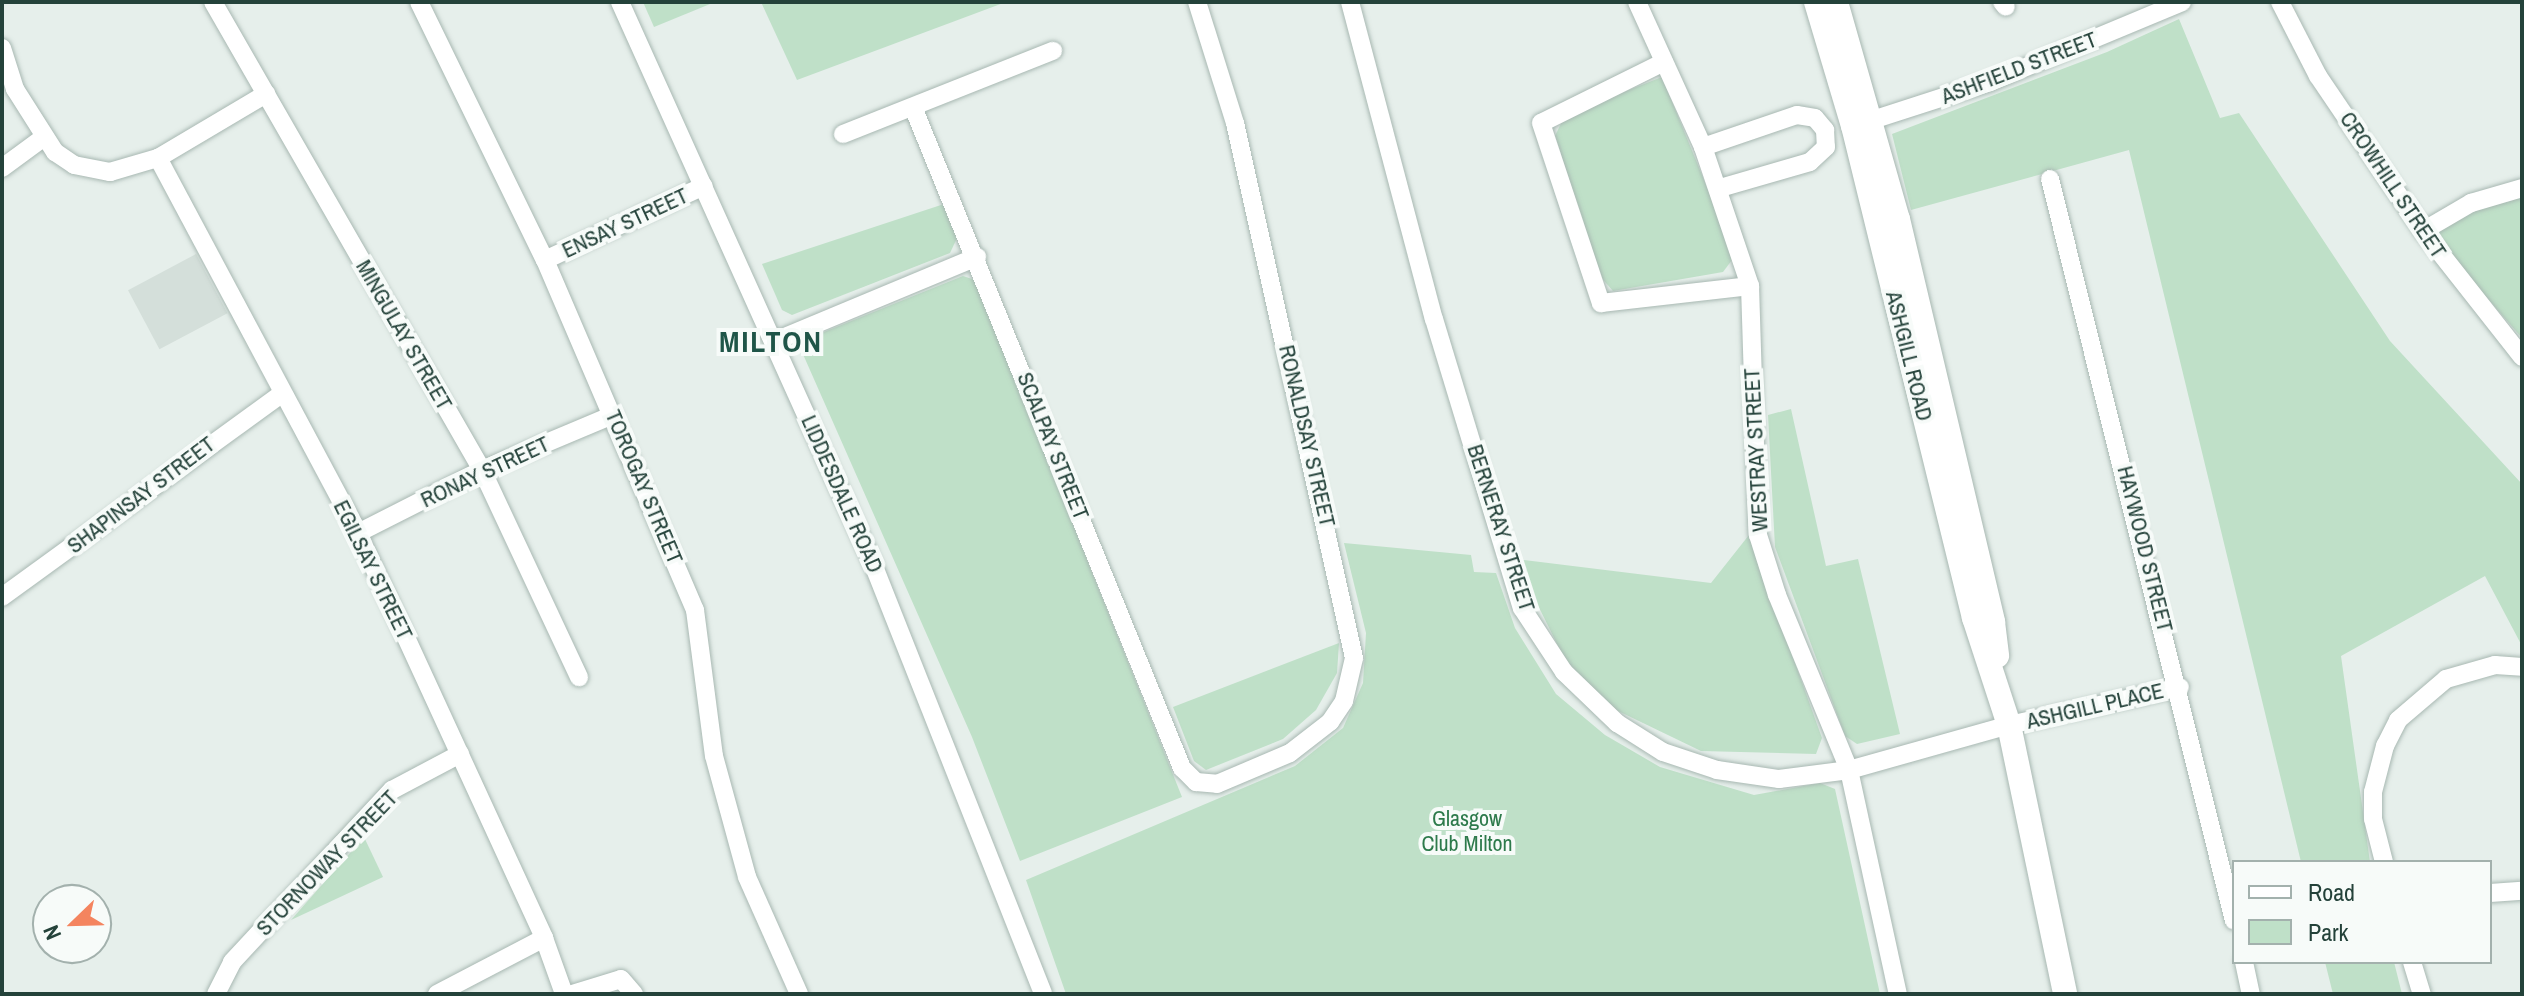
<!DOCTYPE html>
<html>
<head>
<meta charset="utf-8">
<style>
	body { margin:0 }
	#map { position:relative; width:2524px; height:996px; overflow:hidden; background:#e6efeb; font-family:"Archivo Narrow",sans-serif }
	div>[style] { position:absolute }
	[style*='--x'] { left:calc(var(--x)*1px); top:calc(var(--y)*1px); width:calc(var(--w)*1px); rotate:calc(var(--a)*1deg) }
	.built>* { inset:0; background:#d4dfda; transform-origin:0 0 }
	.green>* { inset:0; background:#bfe0c8 }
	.roads { filter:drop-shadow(0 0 2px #a8b8b2) drop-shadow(0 0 2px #a8b8b2) }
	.street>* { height:18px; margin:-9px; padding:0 9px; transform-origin:9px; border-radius:9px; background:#fff }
	.secondary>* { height:24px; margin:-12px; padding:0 12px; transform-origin:12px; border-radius:12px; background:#fff }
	span { translate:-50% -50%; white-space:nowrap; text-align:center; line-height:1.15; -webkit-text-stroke:8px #f7fbf9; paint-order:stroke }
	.street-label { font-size:22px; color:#24423a }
	.park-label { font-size:22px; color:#2d7a4b }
	.district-label { font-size:30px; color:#1f5548; font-weight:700; letter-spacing:2px }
	.frame { position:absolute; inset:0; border:4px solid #24423a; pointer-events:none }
	.legend { position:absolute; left:2232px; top:860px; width:260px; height:104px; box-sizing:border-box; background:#f7fbf9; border:2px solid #a3b1ad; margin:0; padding:10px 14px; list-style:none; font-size:24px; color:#24423a }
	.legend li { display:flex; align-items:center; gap:16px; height:40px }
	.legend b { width:40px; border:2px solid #a3b1ad }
	.north { position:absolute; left:32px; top:884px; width:80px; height:80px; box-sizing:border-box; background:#f7fbf9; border:2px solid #a3b1ad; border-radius:50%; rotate:247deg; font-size:22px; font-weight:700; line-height:32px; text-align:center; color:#24423a }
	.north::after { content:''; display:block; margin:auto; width:28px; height:36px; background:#f4845f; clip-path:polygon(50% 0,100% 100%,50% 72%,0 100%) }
</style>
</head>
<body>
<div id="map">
	<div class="built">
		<div style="left:196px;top:254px;width:67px;height:77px;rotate:62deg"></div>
	</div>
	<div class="green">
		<div style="clip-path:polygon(643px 2px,715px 2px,654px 27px)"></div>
		<div style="clip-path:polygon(761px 2px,1006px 2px,797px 80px)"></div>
		<div style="clip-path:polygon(2179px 19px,2220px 118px,2239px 113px,2390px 341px,2522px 484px,2522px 646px,2485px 576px,2341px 656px,2370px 862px,2301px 862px,2129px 150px,1911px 210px,1892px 134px,2107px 52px)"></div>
		<div style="clip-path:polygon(1662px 77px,1735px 256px,1723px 272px,1613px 291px,1599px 275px,1555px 136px,1565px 115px)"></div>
		<div style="clip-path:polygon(2522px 193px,2522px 338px,2453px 259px,2436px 230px,2470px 207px)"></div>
		<div style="clip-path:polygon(944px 204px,958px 236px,950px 253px,792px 315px,782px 310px,762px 264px)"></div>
		<div style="clip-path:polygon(963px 276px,975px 280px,1182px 797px,1020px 861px,972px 737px,802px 352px,804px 340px)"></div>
		<div style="clip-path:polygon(1791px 409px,1826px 566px,1858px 559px,1900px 734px,1857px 744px,1845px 736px,1775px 547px,1768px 415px)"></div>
		<div style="clip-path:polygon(1749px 535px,1822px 738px,1816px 754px,1701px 751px,1614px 709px,1566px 662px,1515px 559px,1711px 583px)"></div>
		<div style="clip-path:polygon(1344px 543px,1471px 555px,1474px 572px,1496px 573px,1515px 628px,1556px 694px,1605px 735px,1660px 767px,1754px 795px,1820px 783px,1835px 789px,1880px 994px,1066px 994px,1026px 880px,1295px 766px,1343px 728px,1363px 683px,1366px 633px)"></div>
		<div style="clip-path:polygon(1339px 643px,1337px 673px,1316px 710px,1283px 739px,1206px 770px,1194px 761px,1173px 707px)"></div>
		<div style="clip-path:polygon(364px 837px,383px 877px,291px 920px)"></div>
		<div style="clip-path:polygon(2325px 962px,2394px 962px,2402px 994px,2333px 994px)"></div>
	</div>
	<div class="roads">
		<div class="street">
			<div style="--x:213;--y:2;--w:540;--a:60.11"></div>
			<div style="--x:482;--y:470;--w:229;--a:64.9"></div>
			<div style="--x:419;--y:2;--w:287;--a:64"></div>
			<div style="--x:545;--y:260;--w:381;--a:66.8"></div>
			<div style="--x:695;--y:610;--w:147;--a:82.6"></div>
			<div style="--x:714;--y:756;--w:125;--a:74.7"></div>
			<div style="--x:747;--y:877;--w:128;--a:66"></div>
			<div style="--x:620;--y:2;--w:616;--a:65.76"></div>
			<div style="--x:873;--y:564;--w:462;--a:68.4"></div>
			<div style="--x:1350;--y:2;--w:328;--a:75.2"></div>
			<div style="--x:1434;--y:319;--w:302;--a:73.1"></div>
			<div style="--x:1522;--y:608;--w:77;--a:56.7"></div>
			<div style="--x:1564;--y:672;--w:74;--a:43.9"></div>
			<div style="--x:1617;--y:723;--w:54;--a:32.2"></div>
			<div style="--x:1663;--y:752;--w:57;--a:18.4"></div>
			<div style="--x:1717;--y:770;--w:63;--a:8.3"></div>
			<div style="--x:1779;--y:779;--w:71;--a:-7.3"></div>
			<div style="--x:1849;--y:770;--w:166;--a:-15.7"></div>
			<div style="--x:2009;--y:725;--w:175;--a:-12.5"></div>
			<div style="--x:1637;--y:2;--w:159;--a:65.5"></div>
			<div style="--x:1703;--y:147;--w:147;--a:71.3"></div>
			<div style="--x:1750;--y:286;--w:249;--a:88.2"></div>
			<div style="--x:1758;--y:535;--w:63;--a:72.4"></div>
			<div style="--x:1777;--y:595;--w:189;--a:67.6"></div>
			<div style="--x:1849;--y:770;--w:229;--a:77.7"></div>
			<div style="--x:2002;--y:2;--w:6;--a:51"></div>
			<div style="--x:2280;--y:2;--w:83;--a:62.8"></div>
			<div style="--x:2318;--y:76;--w:187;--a:55.9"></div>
			<div style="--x:2423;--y:231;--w:160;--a:51.8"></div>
			<div style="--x:2;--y:48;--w:43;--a:72.4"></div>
			<div style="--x:15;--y:89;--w:75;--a:57.6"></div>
			<div style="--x:55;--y:152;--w:23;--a:34"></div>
			<div style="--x:74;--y:165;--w:37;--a:11"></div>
			<div style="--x:110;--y:172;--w:50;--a:-16.3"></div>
			<div style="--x:158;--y:158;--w:126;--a:-30.7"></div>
			<div style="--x:1664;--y:62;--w:137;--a:153.6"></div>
			<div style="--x:1541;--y:123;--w:190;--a:71.6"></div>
			<div style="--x:1601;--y:303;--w:150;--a:-6.5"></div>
			<div style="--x:913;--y:107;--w:714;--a:67.86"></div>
			<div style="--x:1182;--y:768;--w:20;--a:45"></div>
			<div style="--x:1196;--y:782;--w:21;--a:5"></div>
			<div style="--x:1217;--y:784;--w:79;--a:-23"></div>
			<div style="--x:1290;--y:753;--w:51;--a:-37.8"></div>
			<div style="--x:1330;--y:722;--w:25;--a:-56"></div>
			<div style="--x:1344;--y:701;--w:44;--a:-76.9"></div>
			<div style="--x:1354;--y:658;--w:548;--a:-102.54"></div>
			<div style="--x:1235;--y:123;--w:127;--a:-107.4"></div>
			<div style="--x:1860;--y:124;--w:137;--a:-17.9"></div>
			<div style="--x:1990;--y:82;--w:208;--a:-22.6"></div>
			<div style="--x:843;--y:134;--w:226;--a:-21.6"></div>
			<div style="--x:1703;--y:147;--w:99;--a:-18.8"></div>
			<div style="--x:1797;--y:115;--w:18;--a:9"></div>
			<div style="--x:1815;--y:118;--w:16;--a:50"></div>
			<div style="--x:1825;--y:130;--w:17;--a:87"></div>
			<div style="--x:1826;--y:147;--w:22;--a:137"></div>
			<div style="--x:1810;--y:162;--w:94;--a:163.9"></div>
			<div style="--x:158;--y:158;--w:425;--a:61.9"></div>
			<div style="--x:358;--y:533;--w:446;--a:65.3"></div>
			<div style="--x:544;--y:938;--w:59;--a:70.3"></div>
			<div style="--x:2;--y:168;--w:52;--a:-36.4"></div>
			<div style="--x:2050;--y:179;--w:764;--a:76.07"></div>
			<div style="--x:2423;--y:231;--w:56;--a:-30.3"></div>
			<div style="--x:2471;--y:203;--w:53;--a:-16.4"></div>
			<div style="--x:545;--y:260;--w:175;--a:-25"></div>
			<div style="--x:775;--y:341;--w:219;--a:-22.6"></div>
			<div style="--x:358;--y:533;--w:139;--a:-26.9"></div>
			<div style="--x:482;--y:470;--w:142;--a:-22.8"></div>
			<div style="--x:2;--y:597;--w:344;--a:-36"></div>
			<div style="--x:2384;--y:862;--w:44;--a:-104.3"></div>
			<div style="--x:2373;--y:819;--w:27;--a:-90"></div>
			<div style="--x:2373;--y:792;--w:48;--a:-75.4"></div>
			<div style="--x:2385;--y:746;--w:29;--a:-63"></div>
			<div style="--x:2398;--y:720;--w:63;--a:-40.5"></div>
			<div style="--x:2446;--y:679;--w:51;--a:-15.9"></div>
			<div style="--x:2495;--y:665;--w:27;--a:4"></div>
			<div style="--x:2490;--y:893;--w:32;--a:-4"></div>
			<div style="--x:2244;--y:962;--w:33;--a:78"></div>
			<div style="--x:2412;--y:962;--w:34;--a:73"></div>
			<div style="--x:216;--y:994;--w:36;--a:-63"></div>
			<div style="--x:232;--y:962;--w:235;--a:-47.1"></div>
			<div style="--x:392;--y:790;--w:77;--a:-27.9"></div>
			<div style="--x:437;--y:994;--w:121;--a:-27.6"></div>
			<div style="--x:572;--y:994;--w:51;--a:-17"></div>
			<div style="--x:621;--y:979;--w:20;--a:49"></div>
		</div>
		<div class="secondary">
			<div style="--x:1816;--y:2;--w:129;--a:73.4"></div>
			<div style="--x:1853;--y:126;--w:507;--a:76.18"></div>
			<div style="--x:1974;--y:618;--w:113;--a:71.9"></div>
			<div style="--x:2009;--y:725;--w:275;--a:78.2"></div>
			<div style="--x:1836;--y:2;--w:226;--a:74.1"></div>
			<div style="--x:1898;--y:219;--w:414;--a:76.7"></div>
			<div style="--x:1993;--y:622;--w:34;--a:83"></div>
		</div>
	</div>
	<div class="street-label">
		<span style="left:2019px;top:68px;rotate:-21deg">ASHFIELD STREET</span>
		<span style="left:2393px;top:185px;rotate:56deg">CROWHILL STREET</span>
		<span style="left:625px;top:223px;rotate:-25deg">ENSAY STREET</span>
		<span style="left:404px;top:335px;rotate:60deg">MINGULAY STREET</span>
		<span style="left:1909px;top:356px;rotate:76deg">ASHGILL ROAD</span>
		<span style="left:1307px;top:436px;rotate:77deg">RONALDSAY STREET</span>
		<span style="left:1053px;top:446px;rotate:68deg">SCALPAY STREET</span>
		<span style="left:1756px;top:450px;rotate:-93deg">WESTRAY STREET</span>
		<span style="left:485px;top:472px;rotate:-25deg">RONAY STREET</span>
		<span style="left:644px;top:487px;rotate:67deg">TOROGAY STREET</span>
		<span style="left:842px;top:494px;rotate:66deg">LIDDESDALE ROAD</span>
		<span style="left:141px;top:495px;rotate:-37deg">SHAPINSAY STREET</span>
		<span style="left:1501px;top:528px;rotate:72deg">BERNERAY STREET</span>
		<span style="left:2145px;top:549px;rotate:76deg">HAYWOOD STREET</span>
		<span style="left:373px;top:570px;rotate:64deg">EGILSAY STREET</span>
		<span style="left:2095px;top:706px;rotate:-13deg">ASHGILL PLACE</span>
		<span style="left:327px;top:863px;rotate:-46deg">STORNOWAY STREET</span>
	</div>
	<div class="park-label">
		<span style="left:1467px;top:831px">Glasgow<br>Club Milton</span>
	</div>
	<div class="district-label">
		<span style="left:771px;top:341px">MILTON</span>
	</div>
	<div class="frame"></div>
	<ul class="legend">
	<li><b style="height:10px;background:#fff"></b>Road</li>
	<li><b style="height:22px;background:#bfe0c8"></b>Park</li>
	</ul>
	<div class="north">N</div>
</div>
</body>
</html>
